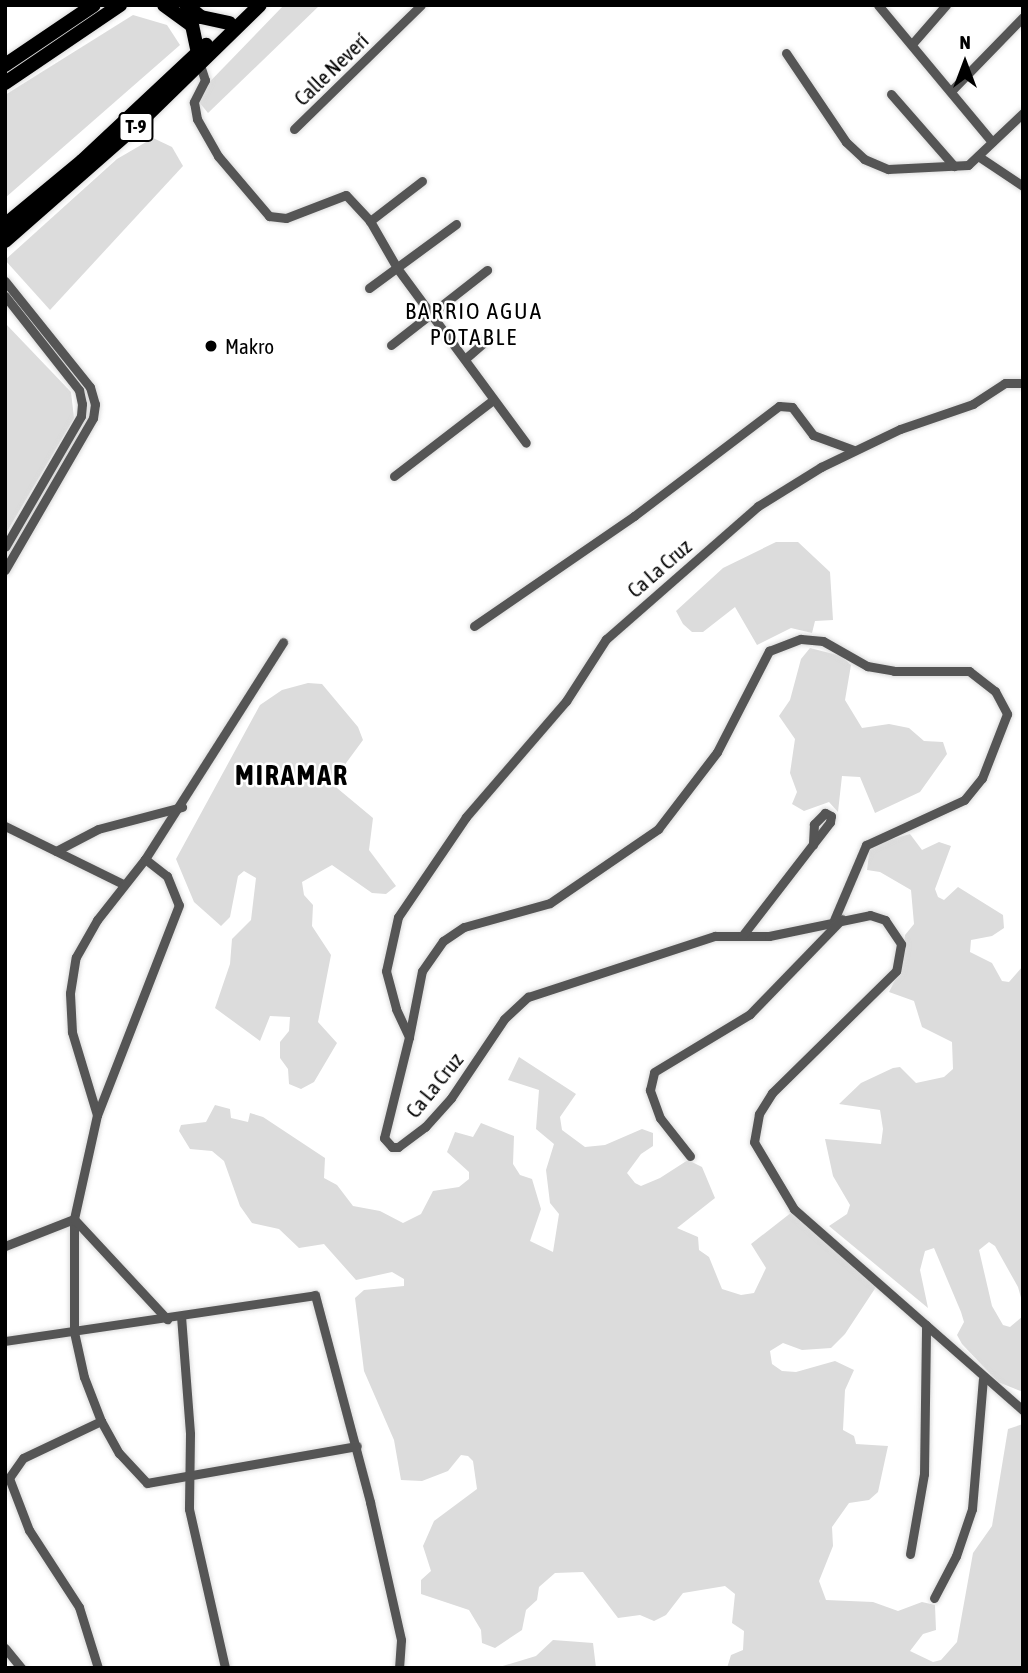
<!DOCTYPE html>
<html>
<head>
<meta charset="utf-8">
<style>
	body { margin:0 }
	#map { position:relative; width:1028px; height:1673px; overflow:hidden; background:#fff; font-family:"Asap Condensed",sans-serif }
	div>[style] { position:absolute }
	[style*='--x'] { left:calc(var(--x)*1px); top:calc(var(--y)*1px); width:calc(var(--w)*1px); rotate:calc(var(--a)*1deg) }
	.green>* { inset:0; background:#dcdcdc }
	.roads { filter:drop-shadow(0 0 2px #dbdbdb) drop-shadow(0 0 2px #dbdbdb) }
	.minor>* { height:9px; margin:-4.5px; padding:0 4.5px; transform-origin:4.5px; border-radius:4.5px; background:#555 }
	.trunk>* { height:14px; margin:-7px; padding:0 7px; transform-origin:7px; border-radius:7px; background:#000 }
	.dots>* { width:19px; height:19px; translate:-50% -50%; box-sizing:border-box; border:4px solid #fff; border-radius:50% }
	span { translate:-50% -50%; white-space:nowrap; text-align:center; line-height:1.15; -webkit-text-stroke:5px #fff; paint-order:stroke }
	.shield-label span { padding:2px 5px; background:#fff; border:2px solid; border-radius:5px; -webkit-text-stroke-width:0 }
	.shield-label { font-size:19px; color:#000; font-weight:700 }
	.street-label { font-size:21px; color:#000 }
	.poi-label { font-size:21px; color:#000 }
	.left { translate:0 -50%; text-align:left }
	.neighbourhood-label { font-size:23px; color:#000; letter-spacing:2px }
	.district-label { font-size:28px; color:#000; font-weight:700; letter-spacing:2px }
	.frame { position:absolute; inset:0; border:7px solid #000; pointer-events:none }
	.north { position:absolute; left:930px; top:28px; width:70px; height:70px; -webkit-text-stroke:5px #fff; paint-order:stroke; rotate:0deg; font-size:19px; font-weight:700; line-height:28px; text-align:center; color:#000 }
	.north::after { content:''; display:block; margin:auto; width:24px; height:32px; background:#000; clip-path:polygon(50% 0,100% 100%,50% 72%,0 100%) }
</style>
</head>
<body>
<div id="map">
	<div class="green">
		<div style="clip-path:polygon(284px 5px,320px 5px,208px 113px,195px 97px)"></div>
		<div style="clip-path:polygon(133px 15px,167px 25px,180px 45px,5px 198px,5px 95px)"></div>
		<div style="clip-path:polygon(153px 138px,172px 147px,183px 166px,50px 310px,5px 260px,117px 159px)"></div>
		<div style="clip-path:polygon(5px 323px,71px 392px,74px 418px,5px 535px)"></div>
		<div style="clip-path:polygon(776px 542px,798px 542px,830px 572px,833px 620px,815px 621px,812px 633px,791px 628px,757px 645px,735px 607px,703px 632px,692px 632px,683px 624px,676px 611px,723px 568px)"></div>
		<div style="clip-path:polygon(810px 648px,841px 656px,851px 665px,845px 700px,862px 728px,889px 724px,909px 728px,924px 741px,943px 742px,947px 754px,920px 792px,875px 813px,860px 777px,842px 776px,838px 812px,829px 802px,804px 811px,792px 804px,797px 792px,790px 773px,795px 739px,779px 716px,790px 700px,801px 659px)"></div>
		<div style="clip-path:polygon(308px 683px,322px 684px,358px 727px,363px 740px,338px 774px,337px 788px,373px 818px,369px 850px,396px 886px,386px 894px,372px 893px,332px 865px,302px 882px,304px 895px,313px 905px,312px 926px,331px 955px,318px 1022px,337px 1043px,314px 1082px,301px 1089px,289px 1084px,288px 1069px,280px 1058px,280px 1042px,289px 1031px,290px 1017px,270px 1016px,260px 1041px,215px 1008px,230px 964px,232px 939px,251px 920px,256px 878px,244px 871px,238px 876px,230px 917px,221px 926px,194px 902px,176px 859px,260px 705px,282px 690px)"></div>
		<div style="clip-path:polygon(910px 834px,922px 850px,939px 842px,951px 846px,935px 889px,938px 897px,944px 900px,958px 887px,1003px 915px,1004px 928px,992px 936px,971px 940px,970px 952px,992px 963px,1002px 981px,1009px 982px,1023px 966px,1023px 1305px,1018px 1287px,995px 1246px,989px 1242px,979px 1250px,992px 1306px,1003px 1325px,1010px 1327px,1023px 1316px,1023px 1392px,998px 1382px,962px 1344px,957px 1335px,964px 1322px,961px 1312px,934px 1248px,925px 1251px,920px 1270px,928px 1308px,829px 1226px,847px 1214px,850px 1205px,833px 1176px,825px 1139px,881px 1144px,883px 1129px,880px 1110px,839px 1104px,861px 1083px,893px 1068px,900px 1067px,916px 1083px,944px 1077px,953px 1069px,952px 1042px,922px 1027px,914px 1001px,889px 992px,903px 964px,905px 935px,914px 924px,911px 890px,880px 872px,867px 870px,870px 845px)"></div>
		<div style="clip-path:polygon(519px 1057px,576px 1094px,560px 1117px,562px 1130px,585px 1147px,605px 1145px,642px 1129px,653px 1133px,653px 1146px,641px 1154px,627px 1173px,635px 1183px,641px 1186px,660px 1178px,688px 1160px,702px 1167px,715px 1198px,677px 1228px,698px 1237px,699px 1250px,709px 1257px,722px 1289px,741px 1295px,754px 1293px,766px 1268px,751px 1244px,792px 1212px,878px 1284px,845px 1334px,831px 1348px,802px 1350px,783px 1343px,770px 1351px,772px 1364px,782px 1371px,796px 1372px,835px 1361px,854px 1370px,845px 1390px,843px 1430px,854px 1436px,856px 1444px,888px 1446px,878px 1492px,869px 1500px,849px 1503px,832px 1527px,833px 1546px,819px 1581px,826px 1600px,873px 1602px,898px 1611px,922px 1602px,935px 1605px,936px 1630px,923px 1634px,910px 1651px,933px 1662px,941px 1660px,957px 1642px,973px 1553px,992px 1526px,1008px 1429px,1023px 1424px,1023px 1668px,727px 1668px,731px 1655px,743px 1650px,744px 1631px,732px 1623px,735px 1594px,725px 1586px,683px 1593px,666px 1615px,654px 1621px,640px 1615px,618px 1618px,583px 1572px,555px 1573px,539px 1587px,537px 1600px,526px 1610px,522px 1630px,495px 1648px,482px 1643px,481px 1630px,469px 1610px,421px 1594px,421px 1580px,431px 1571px,423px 1546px,434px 1521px,477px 1489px,473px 1461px,468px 1456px,461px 1455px,448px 1471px,422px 1481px,401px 1480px,394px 1440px,364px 1371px,355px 1298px,364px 1290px,404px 1286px,404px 1279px,392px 1272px,356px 1280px,324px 1244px,299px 1248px,279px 1229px,252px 1223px,240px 1206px,224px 1161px,212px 1151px,190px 1149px,179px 1131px,181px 1125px,206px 1122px,215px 1105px,230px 1109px,231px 1118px,248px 1122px,250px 1113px,263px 1117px,325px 1158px,324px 1178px,337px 1185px,353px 1206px,380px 1211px,403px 1223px,421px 1214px,433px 1191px,459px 1187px,469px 1179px,469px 1172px,447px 1152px,455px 1132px,473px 1137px,481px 1123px,514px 1136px,513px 1164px,520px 1175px,532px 1179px,541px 1209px,530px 1241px,553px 1252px,559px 1214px,550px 1203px,546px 1170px,554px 1144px,536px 1129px,539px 1090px,508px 1080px)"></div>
		<div style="clip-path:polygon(553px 1640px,593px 1643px,596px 1668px,496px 1668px,536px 1656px)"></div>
	</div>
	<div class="roads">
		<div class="minor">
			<div style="--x:878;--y:5;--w:178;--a:50.2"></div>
			<div style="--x:912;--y:44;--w:52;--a:-48.9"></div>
			<div style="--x:786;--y:53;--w:107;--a:56"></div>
			<div style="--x:846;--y:142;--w:25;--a:43"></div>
			<div style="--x:864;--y:159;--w:26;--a:23"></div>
			<div style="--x:888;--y:169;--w:80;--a:-2.9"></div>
			<div style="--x:968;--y:165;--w:76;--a:-43.4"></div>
			<div style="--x:200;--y:65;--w:16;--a:72"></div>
			<div style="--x:205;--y:80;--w:25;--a:117"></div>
			<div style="--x:194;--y:102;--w:17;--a:80"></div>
			<div style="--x:197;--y:119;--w:43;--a:60.4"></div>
			<div style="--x:218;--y:156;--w:79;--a:49.6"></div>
			<div style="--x:269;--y:216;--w:17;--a:7"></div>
			<div style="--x:286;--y:218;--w:64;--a:-21"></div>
			<div style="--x:346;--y:195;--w:35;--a:47"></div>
			<div style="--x:952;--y:90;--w:102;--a:-45.8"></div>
			<div style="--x:891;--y:94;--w:96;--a:48.8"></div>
			<div style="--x:294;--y:129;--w:177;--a:-44.3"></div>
			<div style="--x:978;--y:156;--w:54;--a:33.7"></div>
			<div style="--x:422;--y:181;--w:66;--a:142.4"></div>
			<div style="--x:370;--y:221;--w:54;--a:60.1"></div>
			<div style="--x:397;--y:268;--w:217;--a:53.6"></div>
			<div style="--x:5;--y:281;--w:136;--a:51.3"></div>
			<div style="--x:90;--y:387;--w:18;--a:74"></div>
			<div style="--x:95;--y:404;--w:14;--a:98"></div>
			<div style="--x:93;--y:418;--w:176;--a:120.1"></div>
			<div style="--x:369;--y:288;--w:108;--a:-36.3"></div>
			<div style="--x:5;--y:296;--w:120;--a:51.8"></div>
			<div style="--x:79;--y:390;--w:14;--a:78"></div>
			<div style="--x:82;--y:404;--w:12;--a:95"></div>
			<div style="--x:81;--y:416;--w:151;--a:120.1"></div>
			<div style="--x:391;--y:345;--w:122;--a:-38"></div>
			<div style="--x:466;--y:358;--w:30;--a:-41"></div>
			<div style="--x:1023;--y:383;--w:18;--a:180"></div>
			<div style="--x:1005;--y:383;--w:38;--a:147"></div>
			<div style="--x:973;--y:404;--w:77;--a:161.1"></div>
			<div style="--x:900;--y:429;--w:88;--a:154.3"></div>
			<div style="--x:821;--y:467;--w:74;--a:148.2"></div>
			<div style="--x:758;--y:506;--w:202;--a:138.8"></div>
			<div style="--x:606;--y:639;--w:74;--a:122.8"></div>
			<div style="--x:566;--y:701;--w:153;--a:130.8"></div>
			<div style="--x:466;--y:817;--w:121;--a:124.2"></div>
			<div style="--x:398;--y:917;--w:55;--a:102.5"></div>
			<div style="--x:386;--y:971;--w:39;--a:75"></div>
			<div style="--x:396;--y:1009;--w:31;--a:65"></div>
			<div style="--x:409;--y:1037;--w:104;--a:103.9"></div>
			<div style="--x:384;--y:1138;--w:12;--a:48"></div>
			<div style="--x:392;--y:1147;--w:6;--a:0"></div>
			<div style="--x:398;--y:1147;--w:34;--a:-37"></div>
			<div style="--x:425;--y:1127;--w:39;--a:-48"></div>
			<div style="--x:451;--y:1098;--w:95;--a:-56.1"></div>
			<div style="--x:504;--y:1019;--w:33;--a:-43"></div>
			<div style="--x:528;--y:997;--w:197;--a:-18.1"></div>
			<div style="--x:715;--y:936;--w:54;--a:0"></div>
			<div style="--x:769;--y:936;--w:103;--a:-11.7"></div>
			<div style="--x:870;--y:915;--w:16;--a:18"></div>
			<div style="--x:885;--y:920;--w:29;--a:56"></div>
			<div style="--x:901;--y:944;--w:27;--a:100"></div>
			<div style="--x:896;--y:971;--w:174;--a:135.5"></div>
			<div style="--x:772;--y:1093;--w:25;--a:122"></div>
			<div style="--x:759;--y:1114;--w:28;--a:100"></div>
			<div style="--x:754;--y:1142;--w:78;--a:59.2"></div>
			<div style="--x:794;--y:1209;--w:305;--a:41.3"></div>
			<div style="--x:394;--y:476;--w:125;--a:-37.5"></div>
			<div style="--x:474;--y:626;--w:194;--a:-34.5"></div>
			<div style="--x:634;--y:516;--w:182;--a:-37.2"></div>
			<div style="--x:779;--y:406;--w:13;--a:4"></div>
			<div style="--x:792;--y:407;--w:35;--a:53"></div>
			<div style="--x:813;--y:435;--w:44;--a:20.1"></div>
			<div style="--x:5;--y:826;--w:131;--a:26.2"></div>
			<div style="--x:56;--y:851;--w:47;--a:-27.6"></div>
			<div style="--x:98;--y:829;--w:87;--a:-14.7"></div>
			<div style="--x:145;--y:859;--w:257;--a:-57.5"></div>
			<div style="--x:742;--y:936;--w:144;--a:-52.3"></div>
			<div style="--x:830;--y:822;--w:6;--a:-81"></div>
			<div style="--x:831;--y:816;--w:7;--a:-153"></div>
			<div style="--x:825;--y:813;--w:16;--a:135"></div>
			<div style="--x:814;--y:824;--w:21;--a:93"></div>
			<div style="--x:409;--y:1037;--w:67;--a:-78.9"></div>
			<div style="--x:422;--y:971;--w:37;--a:-55"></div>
			<div style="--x:443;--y:941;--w:25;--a:-34"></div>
			<div style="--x:464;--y:927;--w:89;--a:-15.6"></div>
			<div style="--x:550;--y:903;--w:131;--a:-34.4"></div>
			<div style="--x:658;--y:829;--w:97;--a:-52.5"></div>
			<div style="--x:717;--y:752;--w:114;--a:-62.8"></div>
			<div style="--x:769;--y:651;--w:34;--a:-21"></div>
			<div style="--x:801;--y:639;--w:22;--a:5"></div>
			<div style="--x:823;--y:641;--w:51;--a:29.6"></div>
			<div style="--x:867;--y:666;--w:27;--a:10"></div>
			<div style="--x:894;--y:671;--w:75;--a:0"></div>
			<div style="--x:969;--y:671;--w:33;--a:38"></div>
			<div style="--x:995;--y:691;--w:26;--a:62"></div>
			<div style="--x:1007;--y:714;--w:69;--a:111.3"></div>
			<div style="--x:982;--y:778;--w:28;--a:129"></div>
			<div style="--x:964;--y:800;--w:108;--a:155.3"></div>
			<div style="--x:866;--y:845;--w:82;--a:113.1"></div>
			<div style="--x:97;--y:1115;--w:87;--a:-106.8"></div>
			<div style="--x:72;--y:1032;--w:39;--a:-93"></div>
			<div style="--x:70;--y:993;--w:36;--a:-81"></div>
			<div style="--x:76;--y:957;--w:43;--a:-60.4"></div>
			<div style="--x:97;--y:920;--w:78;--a:-51.8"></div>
			<div style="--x:145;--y:859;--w:28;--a:38"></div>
			<div style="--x:167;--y:876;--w:31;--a:68"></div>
			<div style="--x:179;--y:905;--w:225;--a:111.3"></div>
			<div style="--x:97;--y:1115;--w:107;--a:102.5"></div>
			<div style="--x:74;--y:1219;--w:113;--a:90"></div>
			<div style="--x:74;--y:1332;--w:46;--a:77.5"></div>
			<div style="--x:84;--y:1377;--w:47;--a:68.9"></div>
			<div style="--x:101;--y:1421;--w:86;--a:154.6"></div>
			<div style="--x:23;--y:1458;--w:24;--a:125"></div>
			<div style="--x:9;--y:1478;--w:56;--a:69"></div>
			<div style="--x:29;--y:1530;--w:92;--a:57"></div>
			<div style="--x:79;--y:1607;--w:64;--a:72.7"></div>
			<div style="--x:690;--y:1156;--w:48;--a:-128.3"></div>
			<div style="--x:660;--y:1118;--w:30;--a:-110"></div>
			<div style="--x:650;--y:1090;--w:18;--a:-77"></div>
			<div style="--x:654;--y:1072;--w:112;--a:-31.1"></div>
			<div style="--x:750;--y:1014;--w:132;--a:-45.9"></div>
			<div style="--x:5;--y:1246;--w:74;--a:-21.4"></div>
			<div style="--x:74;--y:1219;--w:137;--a:47.1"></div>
			<div style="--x:181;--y:1316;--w:118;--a:85.6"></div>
			<div style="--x:190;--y:1434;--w:75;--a:90.8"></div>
			<div style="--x:189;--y:1509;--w:163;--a:77.2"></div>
			<div style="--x:5;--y:1341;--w:313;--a:-8.4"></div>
			<div style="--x:315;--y:1295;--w:214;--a:75.1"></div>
			<div style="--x:370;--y:1502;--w:141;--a:77.3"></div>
			<div style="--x:401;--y:1640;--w:28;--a:94"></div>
			<div style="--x:101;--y:1421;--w:37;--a:61"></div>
			<div style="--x:119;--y:1453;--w:41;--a:47"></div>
			<div style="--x:147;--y:1483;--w:213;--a:-10"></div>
			<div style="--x:910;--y:1554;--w:81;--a:-80.1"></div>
			<div style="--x:924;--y:1474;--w:149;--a:-89.2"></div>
			<div style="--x:934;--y:1598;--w:47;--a:-62.4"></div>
			<div style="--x:956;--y:1556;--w:50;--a:-71.2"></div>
			<div style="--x:972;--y:1509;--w:130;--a:-85.2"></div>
			<div style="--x:5;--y:1648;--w:26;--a:51"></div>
		</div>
		<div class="trunk">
			<div style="--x:164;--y:5;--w:34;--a:36"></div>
			<div style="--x:192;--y:25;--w:29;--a:78"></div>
			<div style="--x:186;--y:5;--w:19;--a:39"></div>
			<div style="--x:201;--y:17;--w:29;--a:12"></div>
			<div style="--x:5;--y:65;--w:107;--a:-34"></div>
			<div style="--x:5;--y:83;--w:139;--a:-34.1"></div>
			<div style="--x:5;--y:225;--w:100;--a:-39.7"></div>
			<div style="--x:82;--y:161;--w:170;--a:-43.1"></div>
			<div style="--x:5;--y:241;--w:177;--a:-41.3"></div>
			<div style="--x:138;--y:124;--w:170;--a:-44.3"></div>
		</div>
	</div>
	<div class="dots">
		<div style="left:211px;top:346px;background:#000"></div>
	</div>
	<div class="shield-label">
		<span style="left:136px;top:127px">T-9</span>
	</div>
	<div class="street-label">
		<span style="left:331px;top:69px;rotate:-44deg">Calle Neverí</span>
		<span style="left:659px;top:568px;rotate:-41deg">Ca La Cruz</span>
		<span style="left:434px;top:1085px;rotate:-51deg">Ca La Cruz</span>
	</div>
	<div class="poi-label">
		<span class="left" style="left:225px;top:346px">Makro</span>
	</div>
	<div class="neighbourhood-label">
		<span style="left:474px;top:324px">BARRIO AGUA<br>POTABLE</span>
	</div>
	<div class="district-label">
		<span style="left:292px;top:775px">MIRAMAR</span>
	</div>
	<div class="frame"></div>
	<div class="north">N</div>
</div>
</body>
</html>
